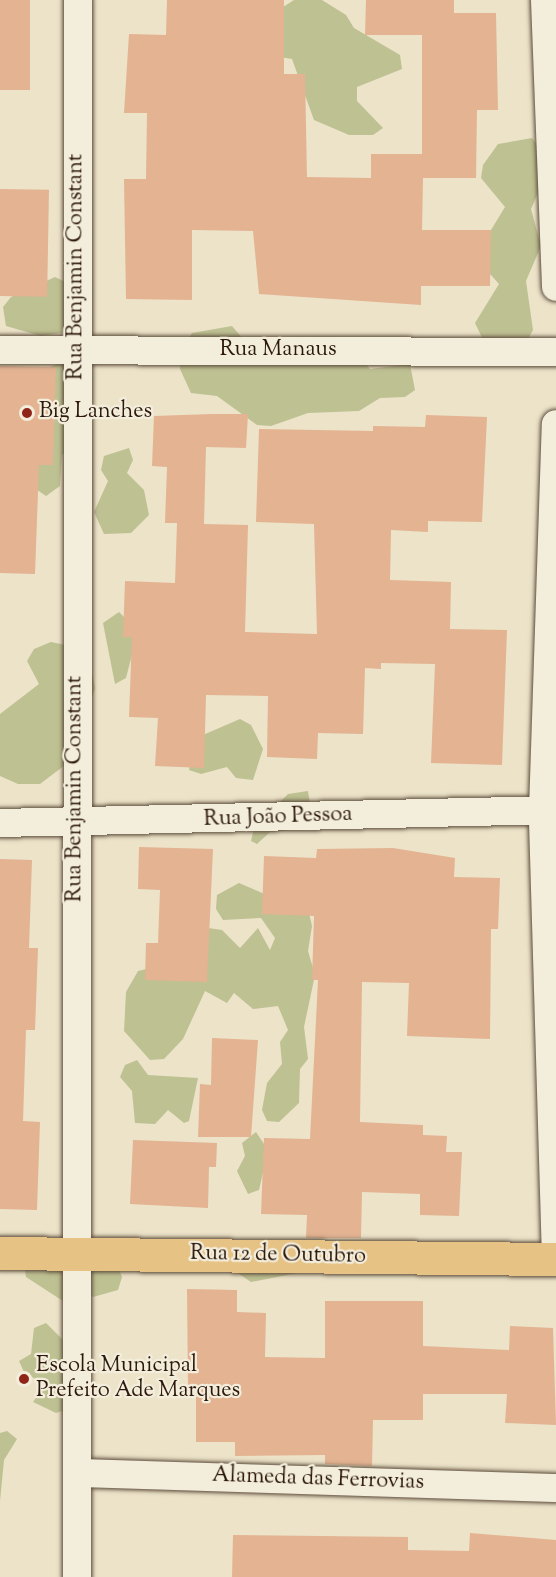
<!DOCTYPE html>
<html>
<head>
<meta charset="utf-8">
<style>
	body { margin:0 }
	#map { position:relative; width:556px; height:1577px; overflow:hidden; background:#ece3c9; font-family:"Sorts Mill Goudy",serif }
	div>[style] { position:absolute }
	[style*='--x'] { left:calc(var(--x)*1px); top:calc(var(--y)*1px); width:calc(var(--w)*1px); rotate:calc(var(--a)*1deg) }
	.green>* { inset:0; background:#bec192 }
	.building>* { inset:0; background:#e3b392; transform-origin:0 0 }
	.roads { filter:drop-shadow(0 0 2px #5d4c3b) drop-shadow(0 0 2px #5d4c3b) }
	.minor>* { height:28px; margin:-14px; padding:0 14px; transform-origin:14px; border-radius:14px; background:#f3eddc }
	.major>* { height:33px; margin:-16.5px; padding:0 16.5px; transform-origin:16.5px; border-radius:16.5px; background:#e6c284 }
	.dots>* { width:16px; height:16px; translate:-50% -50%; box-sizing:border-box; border:3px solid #f3eddc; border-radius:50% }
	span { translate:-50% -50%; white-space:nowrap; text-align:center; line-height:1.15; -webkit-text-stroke:4.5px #f3eddc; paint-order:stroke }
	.street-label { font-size:22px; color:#2d190c }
	.poi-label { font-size:22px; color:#2d190c }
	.left { translate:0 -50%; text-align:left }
</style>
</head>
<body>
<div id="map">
	<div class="green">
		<div style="clip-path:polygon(322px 0,346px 15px,354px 28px,400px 55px,402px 69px,357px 87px,357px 101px,383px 128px,373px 135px,349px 135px,314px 120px,292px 59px,266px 55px,277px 11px,294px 0)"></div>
		<div style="clip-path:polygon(532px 138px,540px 149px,541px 186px,531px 209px,541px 246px,526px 281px,533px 330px,527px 341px,486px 346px,475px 323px,499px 284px,483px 266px,491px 230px,505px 207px,481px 178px,483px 165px,498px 144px)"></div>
		<div style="clip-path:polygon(55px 277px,72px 285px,66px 332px,41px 336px,6px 326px,3px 307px,11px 297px)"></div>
		<div style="clip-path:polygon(232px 326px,248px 345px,362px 359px,370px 369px,410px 364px,415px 390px,405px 397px,380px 398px,359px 411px,308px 413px,271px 426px,257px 425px,217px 396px,191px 393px,180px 369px,179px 355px,192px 333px)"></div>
		<div style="clip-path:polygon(60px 363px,69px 368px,72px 447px,62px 455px,60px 486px,46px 496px,30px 485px,0 434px,31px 374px)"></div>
		<div style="clip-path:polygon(129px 448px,133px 460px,127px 473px,144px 490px,149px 515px,131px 533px,104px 534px,94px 512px,108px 481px,101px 470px,104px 456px)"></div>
		<div style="clip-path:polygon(119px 612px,132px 625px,133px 651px,126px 678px,115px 684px,103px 623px)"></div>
		<div style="clip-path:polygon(51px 642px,75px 647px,90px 662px,95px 688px,73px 759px,40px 784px,18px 784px,0 776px,0 714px,39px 684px,27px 661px,34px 649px)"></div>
		<div style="clip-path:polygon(240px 719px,251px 725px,263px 749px,253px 780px,236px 778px,227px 767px,201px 774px,189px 770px,196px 738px)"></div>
		<div style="clip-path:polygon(308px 791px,310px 804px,300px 829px,270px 832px,257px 844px,251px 841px,254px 828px,288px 794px)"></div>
		<div style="clip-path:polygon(239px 883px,309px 913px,312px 926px,308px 951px,315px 975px,304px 1027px,308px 1059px,300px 1069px,299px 1103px,279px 1122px,267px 1121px,262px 1110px,267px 1083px,282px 1064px,280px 1042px,288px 1030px,278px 1006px,253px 1009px,234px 993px,227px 1003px,205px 991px,183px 1039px,164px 1059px,150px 1060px,124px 1031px,126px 992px,138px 971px,164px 965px,208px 928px,222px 930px,240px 948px,258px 928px,270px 950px,275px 938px,261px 918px,223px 920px,216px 909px,217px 895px)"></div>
		<div style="clip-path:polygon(137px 1060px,148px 1075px,198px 1078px,189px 1121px,184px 1123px,168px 1110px,155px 1124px,135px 1123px,132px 1091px,120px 1077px,125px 1065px)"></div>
		<div style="clip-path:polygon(256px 1132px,268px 1150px,259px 1190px,248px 1194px,237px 1171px,245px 1156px,242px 1143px)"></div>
		<div style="clip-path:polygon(117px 1264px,122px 1277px,118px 1290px,93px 1297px,81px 1289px,66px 1303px,26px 1277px,24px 1265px)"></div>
		<div style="clip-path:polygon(235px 1271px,303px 1272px,251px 1282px)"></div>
		<div style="clip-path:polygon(46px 1323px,64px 1341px,68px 1409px,56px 1413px,33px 1402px,45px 1385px,24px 1372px,19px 1361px,31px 1354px,34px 1328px)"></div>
		<div style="clip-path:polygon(7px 1431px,17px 1439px,4px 1460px,0 1501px,0 1433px)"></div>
	</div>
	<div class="building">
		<div style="left:0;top:0;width:30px;height:90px"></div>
		<div style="clip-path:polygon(167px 0,284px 0,284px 74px,305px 74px,307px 177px,371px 178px,371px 154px,422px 154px,422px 35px,365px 35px,366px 0,454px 0,454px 13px,496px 13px,498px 110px,477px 110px,476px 178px,423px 178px,422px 230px,491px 230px,490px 286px,421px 286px,421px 305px,259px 294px,253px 231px,192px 230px,192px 300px,126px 299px,124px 179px,146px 179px,147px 113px,124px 113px,129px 34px,166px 35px)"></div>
		<div style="left:0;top:189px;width:49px;height:107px;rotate:1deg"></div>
		<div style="clip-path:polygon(0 366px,56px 367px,53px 465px,39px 465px,35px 574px,0 573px)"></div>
		<div style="clip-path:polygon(212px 414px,248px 414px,246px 448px,206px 447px,204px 524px,248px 525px,245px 632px,317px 634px,314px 524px,256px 522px,259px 429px,373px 431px,373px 426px,425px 427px,426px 415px,487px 417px,482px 522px,428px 521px,428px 532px,391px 530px,390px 580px,451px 582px,450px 629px,507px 630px,502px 765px,431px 763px,435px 664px,381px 663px,381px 669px,365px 668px,363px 734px,318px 733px,317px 759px,267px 757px,268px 696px,206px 695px,204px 768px,155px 766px,158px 718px,129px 717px,132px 637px,123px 637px,125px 581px,175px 583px,177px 523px,165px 523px,167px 467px,152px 466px,154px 416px)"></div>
		<div style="clip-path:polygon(139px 847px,213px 849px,207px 982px,145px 980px,146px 943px,158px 943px,160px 890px,138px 889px)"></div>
		<div style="clip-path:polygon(393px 848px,455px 858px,454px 877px,500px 878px,498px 929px,491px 929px,490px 1039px,407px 1036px,409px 983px,362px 982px,360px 1122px,423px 1125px,423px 1135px,447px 1136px,446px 1152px,462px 1152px,459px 1216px,420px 1215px,420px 1194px,362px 1192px,361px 1238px,306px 1238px,307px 1215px,261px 1214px,264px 1138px,310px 1139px,318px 980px,312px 980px,314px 916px,262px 914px,264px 856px,316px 858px,317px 849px)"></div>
		<div style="clip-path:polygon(0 859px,32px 860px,29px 948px,38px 948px,35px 1030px,26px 1030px,23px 1121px,40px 1122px,37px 1210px,0 1209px)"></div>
		<div style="clip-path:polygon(212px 1038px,258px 1040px,251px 1137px,198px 1137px,200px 1084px,211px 1085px)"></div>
		<div style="clip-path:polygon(133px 1140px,217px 1143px,216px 1167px,209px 1167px,208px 1208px,130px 1204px)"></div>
		<div style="clip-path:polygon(187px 1289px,237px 1290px,237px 1312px,266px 1313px,265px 1357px,325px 1358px,325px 1301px,423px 1301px,423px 1346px,509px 1350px,510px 1326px,553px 1328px,556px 1425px,505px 1423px,507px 1394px,423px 1394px,423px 1420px,373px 1420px,372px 1466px,325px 1464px,325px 1455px,235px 1456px,235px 1442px,196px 1442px,196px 1387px,188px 1387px)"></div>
		<div style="clip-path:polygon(470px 1533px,556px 1540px,556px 1577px,232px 1577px,233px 1535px,408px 1537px,408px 1550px,469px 1551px)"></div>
	</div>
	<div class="roads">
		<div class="minor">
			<div style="--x:545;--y:0;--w:287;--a:87.8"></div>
			<div style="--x:0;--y:350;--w:556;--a:0.21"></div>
			<div style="--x:0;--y:823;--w:556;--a:-1.34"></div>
			<div style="--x:556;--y:1259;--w:449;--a:-91.7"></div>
			<div style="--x:543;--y:810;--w:386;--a:-88.1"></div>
			<div style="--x:79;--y:1473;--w:477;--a:1.8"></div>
			<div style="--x:77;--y:1577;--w:1577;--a:-89.96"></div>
		</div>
		<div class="major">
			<div style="--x:0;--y:1253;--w:556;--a:0.62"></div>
		</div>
	</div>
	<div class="dots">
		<div style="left:27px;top:413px;background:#8f2418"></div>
		<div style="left:24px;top:1379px;background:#8f2418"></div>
	</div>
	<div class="street-label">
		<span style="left:77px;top:267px;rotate:-90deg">Rua Benjamin Constant</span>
		<span style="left:278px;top:351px">Rua Manaus</span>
		<span style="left:76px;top:789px;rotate:-90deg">Rua Benjamin Constant</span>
		<span style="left:278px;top:818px;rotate:-2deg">Rua João Pessoa</span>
		<span style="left:278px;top:1256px;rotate:1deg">Rua 12 de Outubro</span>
		<span style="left:318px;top:1480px;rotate:2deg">Alameda das Ferrovias</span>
	</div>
	<div class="poi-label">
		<span class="left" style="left:39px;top:413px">Big Lanches</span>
		<span class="left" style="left:36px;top:1379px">Escola Municipal<br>Prefeito Ade Marques</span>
	</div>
</div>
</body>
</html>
